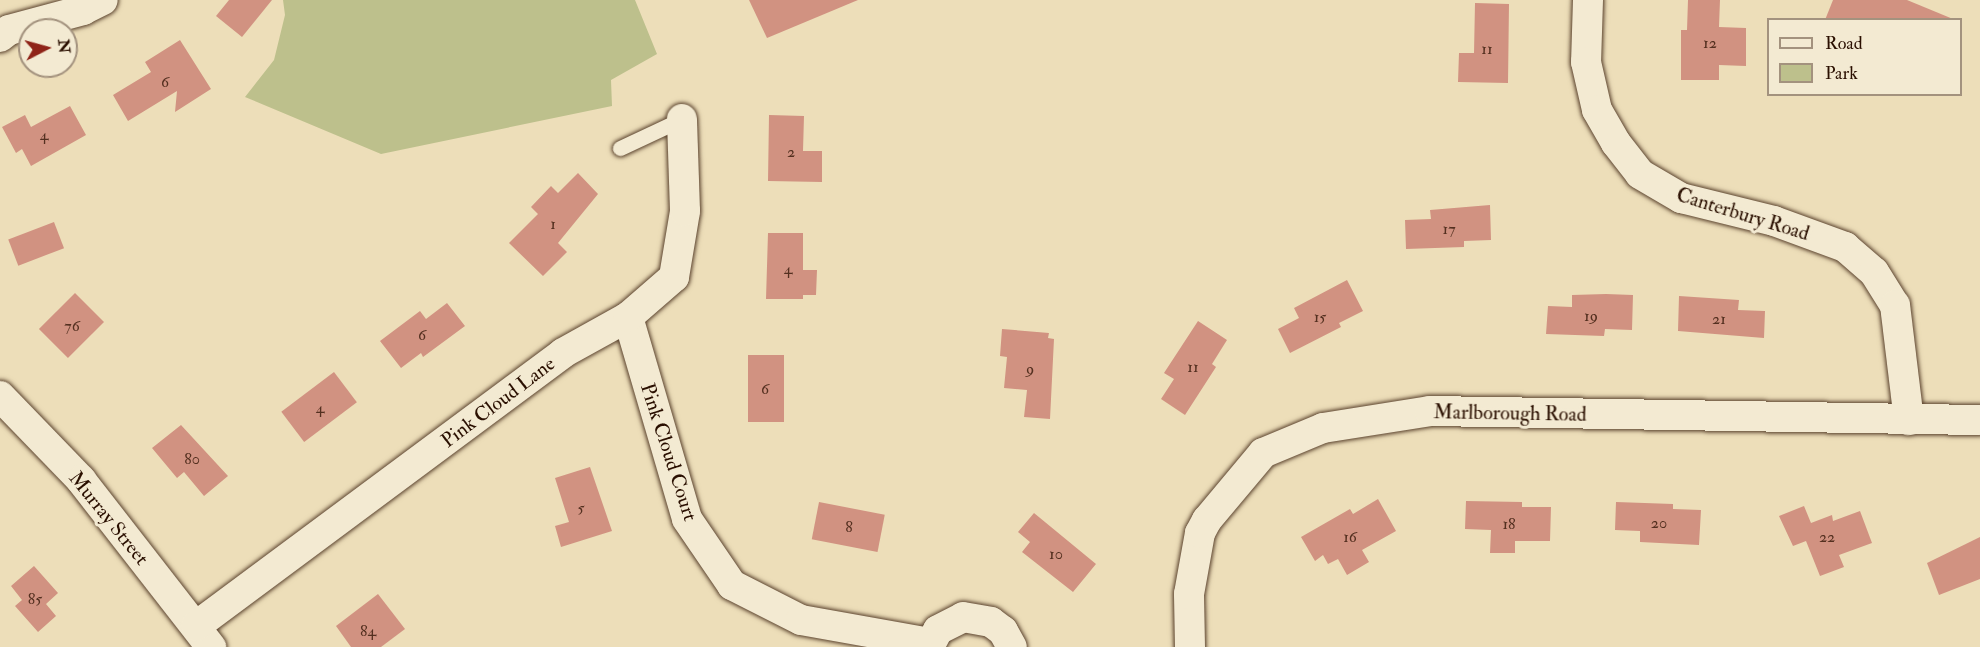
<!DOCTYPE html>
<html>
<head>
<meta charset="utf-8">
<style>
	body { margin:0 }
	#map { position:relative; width:1980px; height:647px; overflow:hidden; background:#eddeb9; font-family:"IM FELL Double Pica",serif }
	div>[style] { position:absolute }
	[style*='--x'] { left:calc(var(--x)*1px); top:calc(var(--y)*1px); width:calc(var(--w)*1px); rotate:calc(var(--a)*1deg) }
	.green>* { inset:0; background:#bdc08c }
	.building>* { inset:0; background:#d19281; transform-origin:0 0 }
	.roads { filter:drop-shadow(0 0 2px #5b432e) drop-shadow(0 0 2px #5b432e) }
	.service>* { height:15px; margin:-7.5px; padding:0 7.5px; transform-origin:7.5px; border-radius:7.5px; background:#f3ead2 }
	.minor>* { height:30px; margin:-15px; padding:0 15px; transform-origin:15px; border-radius:15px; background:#f3ead2 }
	span { translate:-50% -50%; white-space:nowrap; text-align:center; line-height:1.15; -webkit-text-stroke:6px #f3ead2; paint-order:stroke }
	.number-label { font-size:16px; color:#543020 }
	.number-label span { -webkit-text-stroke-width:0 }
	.street-label { font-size:20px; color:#2a0f00 }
	.legend { position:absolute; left:1767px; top:18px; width:195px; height:78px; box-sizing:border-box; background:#f3ead2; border:2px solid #a3927e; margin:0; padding:8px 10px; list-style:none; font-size:18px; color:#2a0f00 }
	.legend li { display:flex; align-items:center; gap:12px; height:30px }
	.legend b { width:30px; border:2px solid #a3927e }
	.north { position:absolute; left:18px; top:18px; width:60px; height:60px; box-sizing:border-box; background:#f3ead2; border:2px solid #a3927e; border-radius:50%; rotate:84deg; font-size:16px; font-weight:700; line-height:24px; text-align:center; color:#2a0f00 }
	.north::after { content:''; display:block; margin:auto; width:21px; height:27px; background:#8f2418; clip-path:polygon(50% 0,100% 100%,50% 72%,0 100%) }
</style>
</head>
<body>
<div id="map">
	<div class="green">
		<div style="clip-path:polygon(283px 0,635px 0,657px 54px,611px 80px,612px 106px,381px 154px,245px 97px,274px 60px,285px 15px)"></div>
	</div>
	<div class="building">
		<div style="clip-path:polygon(229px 0,272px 0,242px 37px,216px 16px)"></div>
		<div style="clip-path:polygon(749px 0,858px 0,767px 38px)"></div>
		<div style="clip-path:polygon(1688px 0,1720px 0,1719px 27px,1746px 28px,1746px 66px,1719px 65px,1719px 80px,1681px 80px,1681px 30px,1687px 30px)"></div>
		<div style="clip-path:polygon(1833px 0,1907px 0,1953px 19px,1825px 20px)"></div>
		<div style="clip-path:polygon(1475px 3px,1509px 4px,1508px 83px,1458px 82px,1459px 53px,1474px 53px)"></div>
		<div style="clip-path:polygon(180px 40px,211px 89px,175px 112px,177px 91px,128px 121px,113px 95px,151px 72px,145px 62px)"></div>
		<div style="clip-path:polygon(70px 106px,86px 135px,31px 166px,22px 149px,16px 153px,2px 127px,25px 115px,31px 127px)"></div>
		<div style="clip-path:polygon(769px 115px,804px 116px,803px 151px,822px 151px,822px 182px,768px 181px)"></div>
		<div style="clip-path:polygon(578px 173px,598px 194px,558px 243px,567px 252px,543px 276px,509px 243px,538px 214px,531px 207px,551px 186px,558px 193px)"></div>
		<div style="clip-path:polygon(1490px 205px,1491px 240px,1464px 241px,1464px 247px,1406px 249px,1405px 220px,1431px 219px,1430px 210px)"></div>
		<div style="left:54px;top:222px;width:28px;height:49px;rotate:69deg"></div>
		<div style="clip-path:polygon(768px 233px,803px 233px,803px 270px,817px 270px,816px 295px,803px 295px,803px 299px,766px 299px)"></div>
		<div style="clip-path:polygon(1347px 280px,1363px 311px,1339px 323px,1341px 327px,1290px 353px,1278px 329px,1299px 318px,1294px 308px)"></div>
		<div style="left:75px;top:293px;width:41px;height:51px;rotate:45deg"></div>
		<div style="clip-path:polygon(1606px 294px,1633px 295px,1632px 330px,1605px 329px,1604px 336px,1546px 334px,1548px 306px,1572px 307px,1572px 295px)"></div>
		<div style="clip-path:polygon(1679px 296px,1739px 300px,1738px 310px,1765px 311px,1764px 338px,1678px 331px)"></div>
		<div style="clip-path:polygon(447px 303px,465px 326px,423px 357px,421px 353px,401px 368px,380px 341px,420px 311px,426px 319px)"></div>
		<div style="clip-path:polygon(1198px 321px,1227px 340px,1212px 364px,1216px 367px,1185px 415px,1161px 399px,1174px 379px,1164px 373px)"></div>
		<div style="clip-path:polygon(1002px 329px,1049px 333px,1048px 338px,1054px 339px,1050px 419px,1024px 417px,1027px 390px,1004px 388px,1007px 357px,1000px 356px)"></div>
		<div style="left:748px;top:355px;width:36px;height:67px"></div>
		<div style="left:334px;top:372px;width:38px;height:66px;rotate:53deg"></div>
		<div style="clip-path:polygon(181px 425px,228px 476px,204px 496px,184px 472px,177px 478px,152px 448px)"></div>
		<div style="clip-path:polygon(590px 467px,612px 531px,561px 547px,555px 526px,569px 522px,555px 478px)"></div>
		<div style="clip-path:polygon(1378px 499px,1396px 531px,1362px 550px,1369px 562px,1347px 575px,1338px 559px,1328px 564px,1323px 555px,1315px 561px,1301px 537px,1350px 509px,1353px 514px)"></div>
		<div style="clip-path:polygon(1466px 501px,1522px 502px,1522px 507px,1551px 507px,1550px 541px,1515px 541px,1515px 553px,1490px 553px,1491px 530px,1465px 529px)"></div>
		<div style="left:819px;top:502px;width:67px;height:38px;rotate:11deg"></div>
		<div style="clip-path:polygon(1616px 502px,1673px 504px,1673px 509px,1701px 510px,1699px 545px,1640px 542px,1640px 531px,1615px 530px)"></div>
		<div style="clip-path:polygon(1804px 506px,1811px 523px,1832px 515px,1833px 521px,1860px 511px,1872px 543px,1839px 555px,1844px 567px,1820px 576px,1806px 541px,1793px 546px,1779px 516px)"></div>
		<div style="clip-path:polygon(1034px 513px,1096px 564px,1073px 592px,1022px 552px,1030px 542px,1018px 532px)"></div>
		<div style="clip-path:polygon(1980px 537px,1980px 579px,1939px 595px,1927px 563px)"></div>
		<div style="clip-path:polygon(34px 566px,58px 593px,46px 604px,56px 616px,38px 632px,15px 606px,22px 600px,11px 586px)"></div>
		<div style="clip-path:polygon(378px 594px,405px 629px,381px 647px,351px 647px,336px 626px)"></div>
	</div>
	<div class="roads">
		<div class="service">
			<div style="--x:620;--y:148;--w:68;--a:-25.1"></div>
		</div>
		<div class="minor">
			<div style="--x:1588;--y:0;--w:62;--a:91.8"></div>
			<div style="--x:1586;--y:62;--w:49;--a:77.1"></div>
			<div style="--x:1597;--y:110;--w:38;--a:60"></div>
			<div style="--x:1616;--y:143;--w:39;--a:52"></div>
			<div style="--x:1640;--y:174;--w:48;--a:30.3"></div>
			<div style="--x:1681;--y:198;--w:96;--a:13.9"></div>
			<div style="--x:1774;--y:221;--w:76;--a:20.1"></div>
			<div style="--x:1845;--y:247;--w:38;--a:41"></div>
			<div style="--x:1874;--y:272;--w:39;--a:58"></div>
			<div style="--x:1895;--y:305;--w:116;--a:83.1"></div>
			<div style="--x:0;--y:37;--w:11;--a:-38"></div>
			<div style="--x:9;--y:30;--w:77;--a:-15.1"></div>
			<div style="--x:83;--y:10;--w:22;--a:-27"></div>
			<div style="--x:628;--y:317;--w:210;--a:73.7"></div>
			<div style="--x:687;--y:519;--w:80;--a:55.7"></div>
			<div style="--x:732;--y:585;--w:77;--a:26.9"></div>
			<div style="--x:801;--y:620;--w:131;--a:10.1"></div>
			<div style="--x:0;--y:396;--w:117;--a:46"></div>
			<div style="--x:81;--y:480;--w:212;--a:52.1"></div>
			<div style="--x:196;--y:626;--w:457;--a:-36.6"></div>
			<div style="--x:563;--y:353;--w:74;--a:-29"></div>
			<div style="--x:628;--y:317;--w:61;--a:-41"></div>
			<div style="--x:674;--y:277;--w:67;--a:-80.5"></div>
			<div style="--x:685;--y:211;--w:92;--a:-91.9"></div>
			<div style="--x:929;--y:647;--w:19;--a:-62"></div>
			<div style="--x:938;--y:630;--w:28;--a:-27"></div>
			<div style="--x:963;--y:617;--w:28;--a:10"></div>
			<div style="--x:991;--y:622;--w:15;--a:37"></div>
			<div style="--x:1003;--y:631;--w:18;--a:61"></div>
			<div style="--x:1190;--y:647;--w:53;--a:-91.1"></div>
			<div style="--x:1189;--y:594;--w:62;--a:-79.8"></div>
			<div style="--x:1200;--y:533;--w:15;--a:-62"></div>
			<div style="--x:1207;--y:520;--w:87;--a:-50.1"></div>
			<div style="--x:1263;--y:453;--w:65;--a:-22.6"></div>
			<div style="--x:1323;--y:428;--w:108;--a:-9"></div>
			<div style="--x:1430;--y:411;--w:550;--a:0.94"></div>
		</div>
	</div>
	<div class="number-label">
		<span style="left:1710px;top:43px">12</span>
		<span style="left:1487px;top:49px">11</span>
		<span style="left:165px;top:82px">6</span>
		<span style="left:44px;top:135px">4</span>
		<span style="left:791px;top:152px">2</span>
		<span style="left:553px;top:224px">1</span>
		<span style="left:1449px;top:229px">17</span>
		<span style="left:788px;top:269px">4</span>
		<span style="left:1591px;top:316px">19</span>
		<span style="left:1320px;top:317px">15</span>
		<span style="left:1719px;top:319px">21</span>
		<span style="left:72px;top:326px">76</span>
		<span style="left:422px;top:335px">6</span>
		<span style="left:1193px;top:367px">11</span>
		<span style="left:1030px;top:369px">9</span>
		<span style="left:765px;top:389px">6</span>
		<span style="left:320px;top:408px">4</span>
		<span style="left:192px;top:459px">80</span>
		<span style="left:581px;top:508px">5</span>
		<span style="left:1659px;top:523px">20</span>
		<span style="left:1509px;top:524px">18</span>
		<span style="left:849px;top:527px">8</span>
		<span style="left:1350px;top:537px">16</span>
		<span style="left:1827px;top:537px">22</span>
		<span style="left:1056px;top:554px">10</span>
		<span style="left:35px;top:599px">85</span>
		<span style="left:368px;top:631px">84</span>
	</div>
	<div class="street-label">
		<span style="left:1743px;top:214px;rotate:17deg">Canterbury Road</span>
		<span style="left:498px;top:402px;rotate:-37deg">Pink Cloud Lane</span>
		<span style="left:1510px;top:413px;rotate:1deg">Marlborough Road</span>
		<span style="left:669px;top:452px;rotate:72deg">Pink Cloud Court</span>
		<span style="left:109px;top:518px;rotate:51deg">Murray Street</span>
	</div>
	<ul class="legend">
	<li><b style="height:8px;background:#f3ead2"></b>Road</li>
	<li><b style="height:16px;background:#bdc08c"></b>Park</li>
	</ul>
	<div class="north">N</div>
</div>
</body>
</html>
